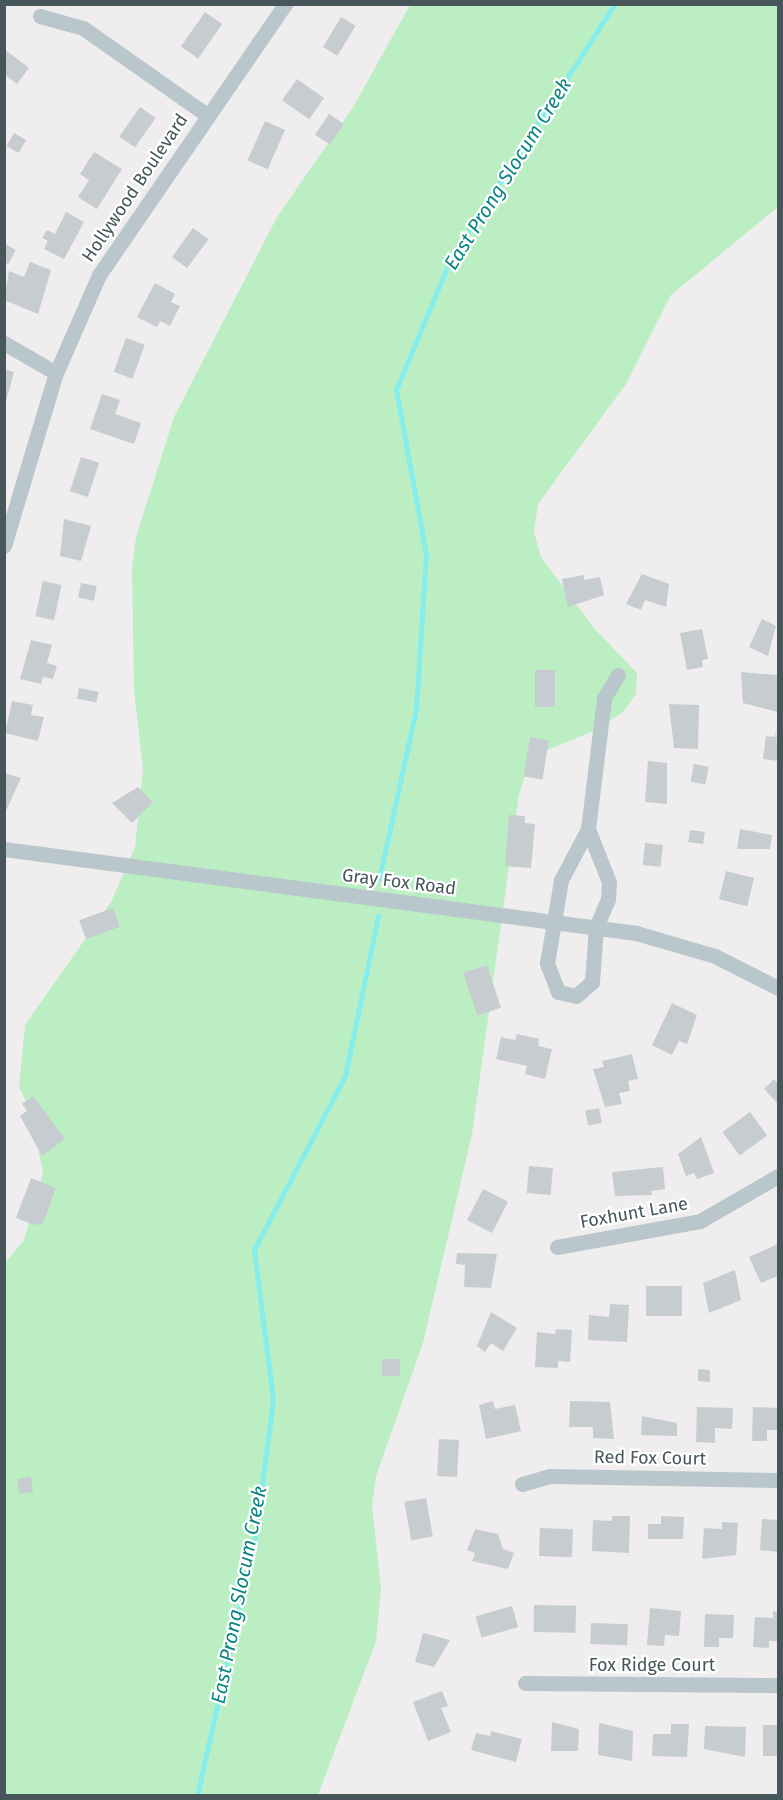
<!DOCTYPE html>
<html>
<head>
<meta charset="utf-8">
<style>
	body { margin:0 }
	#map { position:relative; width:783px; height:1800px; overflow:hidden; background:#f0edee; font-family:"Fira Sans",sans-serif }
	div>[style] { position:absolute }
	[style*='--x'] { left:calc(var(--x)*1px); top:calc(var(--y)*1px); width:calc(var(--w)*1px); rotate:calc(var(--a)*1deg) }
	.green>* { inset:0; background:#bbefc3 }
	.stream>* { height:4.5px; margin:-2.25px; padding:0 2.25px; transform-origin:2.25px; border-radius:2.25px; background:#87edeb }
	.building>* { inset:0; background:#c7ccd0; transform-origin:0 0 }
	.minor>* { height:15px; margin:-7.5px; padding:0 7.5px; transform-origin:7.5px; border-radius:7.5px; background:#b9c6cb }
	span { translate:-50% -50%; white-space:nowrap; text-align:center; line-height:1.15; -webkit-text-stroke:4.5px #fff; paint-order:stroke }
	.street-label { font-size:18px; color:#46565b }
	.water-label { font-size:20px; color:#0c8481; font-style:italic }
	.frame { position:absolute; inset:0; border:6px solid #46565b; pointer-events:none }
</style>
</head>
<body>
<div id="map">
	<div class="green">
		<div style="clip-path:polygon(410px 5px,778px 5px,778px 207px,671px 295px,626px 384px,538px 504px,534px 532px,541px 557px,593px 627px,637px 673px,636px 694px,624px 711px,599px 729px,542px 752px,527px 771px,519px 794px,472px 1134px,423px 1343px,376px 1476px,372px 1505px,381px 1588px,376px 1641px,318px 1795px,5px 1795px,4px 1264px,24px 1240px,43px 1172px,29px 1107px,19px 1087px,25px 1025px,111px 902px,135px 847px,143px 769px,134px 690px,132px 569px,136px 537px,174px 417px,277px 217px,352px 109px)"></div>
	</div>
	<div class="stream">
		<div style="--x:379;--y:879;--w:174;--a:-77.7"></div>
		<div style="--x:416;--y:709;--w:154;--a:-86.3"></div>
		<div style="--x:426;--y:555;--w:168;--a:-100.3"></div>
		<div style="--x:396;--y:390;--w:143;--a:-67.4"></div>
		<div style="--x:451;--y:258;--w:302;--a:-57.2"></div>
		<div style="--x:197;--y:1796;--w:271;--a:-77.4"></div>
		<div style="--x:256;--y:1531;--w:132;--a:-82.6"></div>
		<div style="--x:273;--y:1400;--w:151;--a:-97.2"></div>
		<div style="--x:254;--y:1250;--w:196;--a:-62.4"></div>
		<div style="--x:345;--y:1076;--w:163;--a:-78.3"></div>
	</div>
	<div class="building">
		<div style="left:205px;top:12px;width:21px;height:42px;rotate:35deg"></div>
		<div style="left:341px;top:17px;width:17px;height:35px;rotate:31deg"></div>
		<div style="clip-path:polygon(4px 49px,29px 68px,17px 84px,4px 74px)"></div>
		<div style="left:297px;top:79px;width:33px;height:26px;rotate:35deg"></div>
		<div style="left:140px;top:107px;width:19px;height:36px;rotate:35deg"></div>
		<div style="left:329px;top:114px;width:18px;height:25px;rotate:34deg"></div>
		<div style="left:265px;top:121px;width:22px;height:43px;rotate:24deg"></div>
		<div style="left:14px;top:133px;width:14px;height:15px;rotate:30deg"></div>
		<div style="clip-path:polygon(94px 152px,122px 169px,97px 209px,78px 197px,89px 180px,80px 174px)"></div>
		<div style="clip-path:polygon(66px 212px,84px 222px,64px 259px,44px 249px,48px 241px,42px 238px,47px 230px,55px 234px)"></div>
		<div style="left:193px;top:228px;width:19px;height:36px;rotate:36deg"></div>
		<div style="clip-path:polygon(4px 243px,16px 250px,8px 264px,4px 262px)"></div>
		<div style="clip-path:polygon(30px 262px,51px 270px,38px 314px,4px 300px,9px 271px,24px 277px)"></div>
		<div style="clip-path:polygon(155px 283px,175px 294px,171px 302px,180px 306px,170px 326px,160px 321px,157px 327px,137px 317px)"></div>
		<div style="left:126px;top:338px;width:20px;height:36px;rotate:20deg"></div>
		<div style="clip-path:polygon(4px 369px,14px 372px,5px 405px,4px 405px)"></div>
		<div style="clip-path:polygon(102px 394px,120px 400px,115px 414px,141px 423px,134px 444px,90px 429px)"></div>
		<div style="left:81px;top:457px;width:19px;height:36px;rotate:18deg"></div>
		<div style="clip-path:polygon(64px 519px,91px 526px,81px 561px,60px 556px)"></div>
		<div style="clip-path:polygon(642px 574px,669px 584px,666px 607px,645px 600px,641px 610px,626px 604px)"></div>
		<div style="clip-path:polygon(584px 575px,584px 580px,600px 577px,604px 595px,568px 607px,562px 579px)"></div>
		<div style="left:43px;top:581px;width:19px;height:36px;rotate:12deg"></div>
		<div style="left:81px;top:583px;width:16px;height:15px;rotate:11deg"></div>
		<div style="clip-path:polygon(762px 619px,776px 626px,768px 656px,749px 647px)"></div>
		<div style="clip-path:polygon(702px 629px,708px 659px,702px 660px,703px 667px,687px 670px,680px 633px)"></div>
		<div style="clip-path:polygon(31px 640px,52px 645px,47px 663px,57px 666px,53px 679px,43px 677px,41px 684px,20px 679px)"></div>
		<div style="left:535px;top:670px;width:20px;height:37px"></div>
		<div style="clip-path:polygon(741px 672px,777px 675px,778px 712px,743px 703px)"></div>
		<div style="left:79px;top:688px;width:20px;height:11px;rotate:11deg"></div>
		<div style="clip-path:polygon(12px 701px,33px 705px,31px 715px,44px 717px,38px 741px,5px 733px)"></div>
		<div style="clip-path:polygon(669px 704px,699px 705px,698px 749px,674px 748px)"></div>
		<div style="clip-path:polygon(776px 731px,778px 761px,763px 759px,766px 736px,775px 737px)"></div>
		<div style="left:530px;top:737px;width:19px;height:40px;rotate:9deg"></div>
		<div style="clip-path:polygon(648px 761px,667px 763px,667px 804px,645px 802px)"></div>
		<div style="left:694px;top:764px;width:15px;height:18px;rotate:11deg"></div>
		<div style="clip-path:polygon(4px 773px,21px 778px,5px 813px,4px 813px)"></div>
		<div style="clip-path:polygon(138px 787px,153px 802px,132px 823px,112px 803px)"></div>
		<div style="clip-path:polygon(509px 815px,525px 816px,525px 823px,535px 824px,531px 868px,505px 866px)"></div>
		<div style="clip-path:polygon(740px 829px,772px 835px,770px 849px,737px 849px)"></div>
		<div style="left:690px;top:830px;width:15px;height:12px;rotate:8deg"></div>
		<div style="left:645px;top:843px;width:18px;height:22px;rotate:6deg"></div>
		<div style="left:726px;top:871px;width:29px;height:29px;rotate:14deg"></div>
		<div style="left:113px;top:908px;width:20px;height:36px;rotate:70deg"></div>
		<div style="left:487px;top:965px;width:45px;height:25px;rotate:72deg"></div>
		<div style="clip-path:polygon(672px 1003px,697px 1015px,687px 1044px,679px 1041px,672px 1055px,652px 1045px)"></div>
		<div style="clip-path:polygon(517px 1034px,539px 1039px,538px 1046px,552px 1049px,545px 1079px,525px 1074px,527px 1066px,496px 1059px,501px 1037px,515px 1040px)"></div>
		<div style="clip-path:polygon(632px 1054px,638px 1079px,628px 1081px,630px 1091px,619px 1093px,622px 1104px,605px 1107px,593px 1069px,604px 1067px,602px 1061px)"></div>
		<div style="clip-path:polygon(774px 1079px,778px 1084px,778px 1104px,764px 1089px)"></div>
		<div style="clip-path:polygon(33px 1096px,65px 1139px,42px 1156px,20px 1116px,27px 1111px,22px 1104px)"></div>
		<div style="left:599px;top:1108px;width:15px;height:14px;rotate:79deg"></div>
		<div style="left:750px;top:1112px;width:29px;height:34px;rotate:54deg"></div>
		<div style="clip-path:polygon(701px 1137px,714px 1173px,697px 1179px,694px 1173px,686px 1176px,678px 1154px)"></div>
		<div style="left:529px;top:1166px;width:24px;height:27px;rotate:5deg"></div>
		<div style="clip-path:polygon(663px 1167px,665px 1189px,651px 1191px,652px 1195px,615px 1196px,612px 1172px)"></div>
		<div style="clip-path:polygon(31px 1178px,56px 1188px,43px 1223px,34px 1225px,16px 1218px)"></div>
		<div style="left:483px;top:1189px;width:28px;height:35px;rotate:27deg"></div>
		<div style="clip-path:polygon(778px 1244px,778px 1276px,761px 1283px,749px 1257px)"></div>
		<div style="clip-path:polygon(457px 1253px,497px 1254px,491px 1288px,464px 1287px,465px 1265px,456px 1264px)"></div>
		<div style="clip-path:polygon(735px 1270px,741px 1300px,709px 1313px,703px 1283px)"></div>
		<div style="left:646px;top:1286px;width:36px;height:30px"></div>
		<div style="clip-path:polygon(610px 1304px,629px 1305px,627px 1342px,588px 1340px,589px 1315px,609px 1317px)"></div>
		<div style="clip-path:polygon(491px 1312px,517px 1328px,503px 1351px,491px 1343px,485px 1352px,477px 1346px)"></div>
		<div style="clip-path:polygon(556px 1329px,572px 1330px,570px 1362px,558px 1361px,558px 1368px,535px 1367px,537px 1332px,555px 1334px)"></div>
		<div style="left:382px;top:1359px;width:18px;height:17px"></div>
		<div style="clip-path:polygon(698px 1369px,710px 1370px,710px 1382px,698px 1381px)"></div>
		<div style="clip-path:polygon(493px 1401px,495px 1409px,515px 1405px,521px 1431px,486px 1439px,479px 1405px)"></div>
		<div style="clip-path:polygon(570px 1401px,610px 1402px,614px 1439px,593px 1438px,593px 1427px,569px 1427px)"></div>
		<div style="clip-path:polygon(697px 1407px,733px 1408px,732px 1429px,715px 1428px,715px 1443px,696px 1442px)"></div>
		<div style="clip-path:polygon(753px 1407px,778px 1408px,778px 1430px,767px 1430px,767px 1441px,752px 1441px)"></div>
		<div style="clip-path:polygon(642px 1416px,677px 1423px,677px 1436px,641px 1435px)"></div>
		<div style="left:439px;top:1439px;width:20px;height:37px;rotate:3deg"></div>
		<div style="left:31px;top:1477px;width:15px;height:14px;rotate:82deg"></div>
		<div style="left:426px;top:1498px;width:39px;height:22px;rotate:80deg"></div>
		<div style="clip-path:polygon(612px 1516px,630px 1516px,629px 1553px,592px 1551px,593px 1520px,612px 1521px)"></div>
		<div style="clip-path:polygon(661px 1516px,684px 1517px,683px 1539px,648px 1539px,648px 1524px,661px 1524px)"></div>
		<div style="clip-path:polygon(762px 1519px,777px 1520px,778px 1552px,760px 1550px)"></div>
		<div style="clip-path:polygon(722px 1522px,738px 1523px,736px 1555px,702px 1559px,704px 1528px,722px 1529px)"></div>
		<div style="left:540px;top:1528px;width:33px;height:28px;rotate:2deg"></div>
		<div style="clip-path:polygon(475px 1529px,498px 1534px,503px 1549px,514px 1553px,508px 1569px,472px 1561px,475px 1553px,467px 1550px)"></div>
		<div style="left:534px;top:1605px;width:42px;height:27px;rotate:1deg"></div>
		<div style="left:512px;top:1606px;width:22px;height:38px;rotate:74deg"></div>
		<div style="clip-path:polygon(650px 1608px,681px 1611px,679px 1636px,665px 1635px,664px 1646px,647px 1645px)"></div>
		<div style="clip-path:polygon(773px 1611px,778px 1612px,778px 1641px,769px 1641px,769px 1648px,753px 1647px,755px 1617px,773px 1618px)"></div>
		<div style="clip-path:polygon(705px 1614px,734px 1615px,733px 1638px,719px 1638px,719px 1647px,704px 1647px)"></div>
		<div style="left:591px;top:1623px;width:37px;height:21px;rotate:2deg"></div>
		<div style="clip-path:polygon(423px 1633px,450px 1640px,434px 1667px,415px 1662px)"></div>
		<div style="clip-path:polygon(442px 1691px,448px 1706px,441px 1708px,451px 1732px,428px 1741px,413px 1702px)"></div>
		<div style="clip-path:polygon(552px 1722px,579px 1729px,578px 1751px,551px 1751px)"></div>
		<div style="clip-path:polygon(599px 1723px,633px 1731px,632px 1761px,598px 1755px)"></div>
		<div style="clip-path:polygon(671px 1724px,689px 1724px,687px 1757px,652px 1756px,653px 1734px,671px 1734px)"></div>
		<div style="left:763px;top:1725px;width:15px;height:31px"></div>
		<div style="clip-path:polygon(705px 1726px,746px 1727px,745px 1757px,704px 1749px)"></div>
		<div style="clip-path:polygon(491px 1731px,522px 1739px,516px 1762px,471px 1750px,476px 1733px,490px 1736px)"></div>
	</div>
	<div class="minor">
		<div style="--x:40;--y:16;--w:45;--a:15.6"></div>
		<div style="--x:83;--y:28;--w:153;--a:35.1"></div>
		<div style="--x:4;--y:343;--w:60;--a:30"></div>
		<div style="--x:4;--y:546;--w:181;--a:-73.3"></div>
		<div style="--x:56;--y:373;--w:107;--a:-66.3"></div>
		<div style="--x:99;--y:275;--w:329;--a:-55.5"></div>
		<div style="--x:588;--y:829;--w:57;--a:68.4"></div>
		<div style="--x:609;--y:882;--w:17;--a:93"></div>
		<div style="--x:608;--y:899;--w:30;--a:113"></div>
		<div style="--x:596;--y:927;--w:55;--a:94.2"></div>
		<div style="--x:592;--y:982;--w:21;--a:139"></div>
		<div style="--x:576;--y:996;--w:18;--a:-167"></div>
		<div style="--x:558;--y:992;--w:31;--a:-111"></div>
		<div style="--x:547;--y:963;--w:84;--a:-80.4"></div>
		<div style="--x:561;--y:880;--w:58;--a:-62.1"></div>
		<div style="--x:588;--y:829;--w:132;--a:-83"></div>
		<div style="--x:604;--y:698;--w:27;--a:-59"></div>
		<div style="--x:4;--y:849;--w:638;--a:7.57"></div>
		<div style="--x:636;--y:933;--w:82;--a:16.2"></div>
		<div style="--x:715;--y:956;--w:71;--a:26.9"></div>
		<div style="--x:557;--y:1247;--w:145;--a:-10.3"></div>
		<div style="--x:700;--y:1221;--w:90;--a:-30"></div>
		<div style="--x:522;--y:1484;--w:29;--a:-16"></div>
		<div style="--x:550;--y:1476;--w:228;--a:1"></div>
		<div style="--x:525;--y:1683;--w:253;--a:0.5"></div>
	</div>
	<div class="street-label">
		<span style="left:135px;top:188px;rotate:-56deg">Hollywood Boulevard</span>
		<span style="left:399px;top:882px;rotate:7deg">Gray Fox Road</span>
		<span style="left:634px;top:1213px;rotate:-10deg">Foxhunt Lane</span>
		<span style="left:650px;top:1458px;rotate:1deg">Red Fox Court</span>
		<span style="left:652px;top:1665px">Fox Ridge Court</span>
	</div>
	<div class="water-label">
		<span style="left:508px;top:174px;rotate:-58deg">East Prong Slocum Creek</span>
		<span style="left:239px;top:1595px;rotate:-79deg">East Prong Slocum Creek</span>
	</div>
	<div class="frame"></div>
</div>
</body>
</html>
